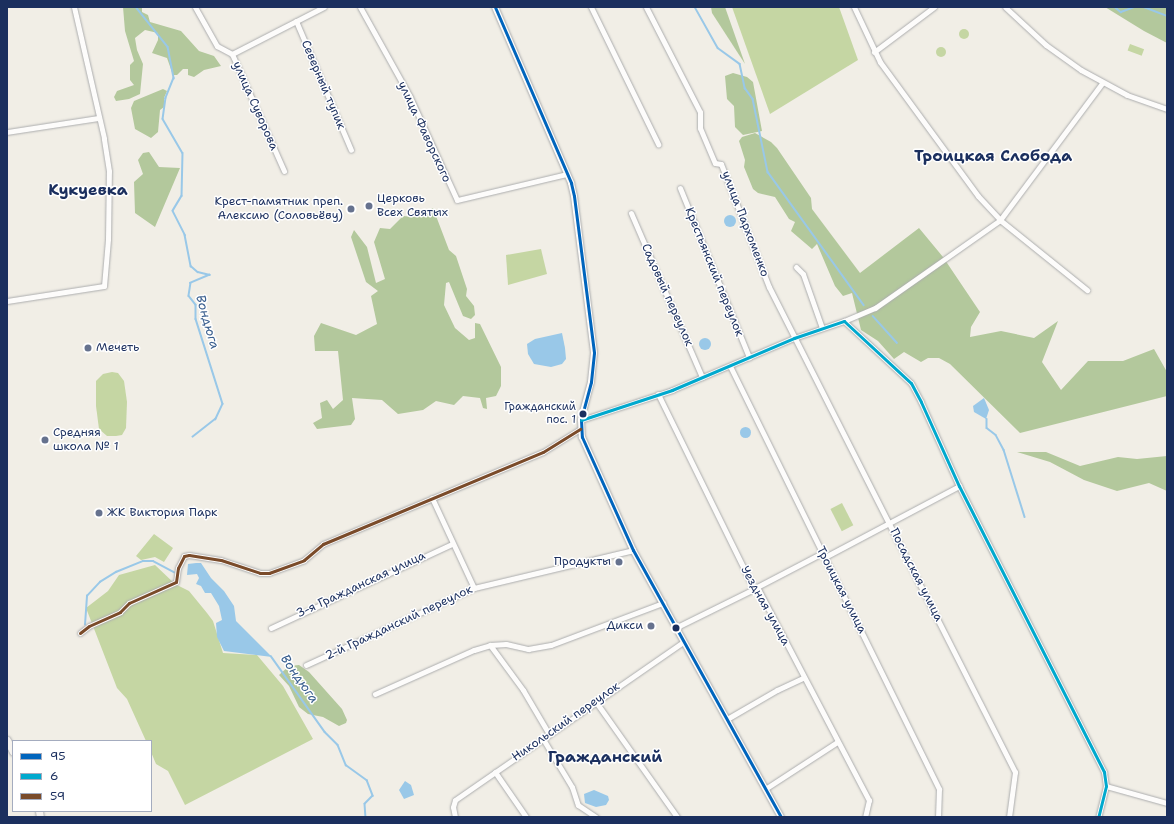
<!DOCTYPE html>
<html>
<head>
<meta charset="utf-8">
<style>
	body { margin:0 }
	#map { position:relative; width:1174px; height:824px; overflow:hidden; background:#f1eee6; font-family:"Shantell Sans",sans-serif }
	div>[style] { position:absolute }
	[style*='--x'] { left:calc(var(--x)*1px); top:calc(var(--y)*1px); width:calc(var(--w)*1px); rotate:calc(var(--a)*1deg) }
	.green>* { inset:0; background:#c5d6a3; transform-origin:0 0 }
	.round { border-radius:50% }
	.forest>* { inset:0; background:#b3c89c }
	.water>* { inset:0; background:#99c8e8 }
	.stream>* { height:1.5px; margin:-0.75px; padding:0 0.75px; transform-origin:0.75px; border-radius:0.75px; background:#99c8e8 }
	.roads { filter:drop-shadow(0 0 1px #acadae) drop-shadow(0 0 1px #acadae) }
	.minor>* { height:5px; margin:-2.5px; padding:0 2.5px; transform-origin:2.5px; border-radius:2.5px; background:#fdfcfb }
	.tertiary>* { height:6px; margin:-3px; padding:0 3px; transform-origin:3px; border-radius:3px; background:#fdfcfb }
	.secondary>* { height:7px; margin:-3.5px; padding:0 3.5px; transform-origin:3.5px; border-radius:3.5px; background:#f6f3ee }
	.bus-1>* { height:3px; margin:-1.5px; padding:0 1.5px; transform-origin:1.5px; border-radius:1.5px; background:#0065bd }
	.bus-2>* { height:3px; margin:-1.5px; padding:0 1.5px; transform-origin:1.5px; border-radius:1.5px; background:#00a9ce }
	.bus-3>* { height:3px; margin:-1.5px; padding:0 1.5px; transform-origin:1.5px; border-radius:1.5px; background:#7a4b2a }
	.dots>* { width:11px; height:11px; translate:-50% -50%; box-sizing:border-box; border:2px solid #fff; border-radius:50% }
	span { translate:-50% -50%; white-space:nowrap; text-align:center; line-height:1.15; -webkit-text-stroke:3px #fff; paint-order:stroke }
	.bus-label { font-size:11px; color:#1b2f5e }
	.right { translate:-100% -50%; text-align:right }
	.street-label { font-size:12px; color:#1b2f5e }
	.poi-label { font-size:12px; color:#1b2f5e }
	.left { translate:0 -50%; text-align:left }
	.water-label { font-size:13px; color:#3a5f8f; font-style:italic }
	.district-label { font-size:16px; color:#1b2f5e; font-weight:700 }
	.frame { position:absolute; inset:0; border:8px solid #1b2f5e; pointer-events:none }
	.legend { position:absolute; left:12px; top:740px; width:140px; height:72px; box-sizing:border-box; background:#fff; border:1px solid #a4acbf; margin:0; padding:5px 7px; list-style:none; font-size:12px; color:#1b2f5e }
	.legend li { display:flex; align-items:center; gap:8px; height:20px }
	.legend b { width:20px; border:1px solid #a4acbf }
</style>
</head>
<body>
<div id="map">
	<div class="green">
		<div style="clip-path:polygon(732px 7px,839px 7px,858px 60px,770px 114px)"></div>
		<div class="round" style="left:959px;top:29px;width:10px;height:10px"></div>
		<div style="left:1130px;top:44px;width:15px;height:7px;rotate:20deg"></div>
		<div class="round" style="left:936px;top:47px;width:10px;height:10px"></div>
		<div style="clip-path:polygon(541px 249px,547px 274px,508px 285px,506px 255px)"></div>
		<div style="clip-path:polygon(112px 372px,118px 373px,124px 381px,127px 402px,126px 428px,122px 435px,116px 436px,107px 436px,99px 429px,96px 406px,96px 381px,103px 374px)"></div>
		<div style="left:842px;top:503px;width:25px;height:13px;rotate:63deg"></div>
		<div style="clip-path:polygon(154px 534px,173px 548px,164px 562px,155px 557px,141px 560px,136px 556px)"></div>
		<div style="clip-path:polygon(155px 565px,175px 584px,189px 591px,207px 613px,213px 621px,223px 653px,257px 655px,283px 686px,313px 739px,185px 805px,168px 771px,156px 764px,151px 752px,151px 741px,146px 741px,127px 699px,117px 688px,86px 608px,108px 591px,119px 575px)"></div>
	</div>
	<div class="forest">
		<div style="clip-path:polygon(123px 7px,142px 7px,142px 12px,148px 15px,150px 22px,181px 31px,199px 51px,214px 56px,221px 66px,204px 70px,194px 77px,188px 75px,188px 69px,183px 69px,177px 75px,173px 75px,167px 58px,152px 53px,158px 40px,158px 33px,145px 30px,135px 38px,137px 50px,143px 64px,140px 94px,129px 99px,116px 101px,114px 97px,117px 91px,134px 85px,130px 80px,130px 65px,134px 61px,125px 31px)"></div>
		<div style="clip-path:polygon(711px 7px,725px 7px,745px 64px,712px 13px)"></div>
		<div style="clip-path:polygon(1105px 7px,1167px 7px,1167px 43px,1144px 31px)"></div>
		<div style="clip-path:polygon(733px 73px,747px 77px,753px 82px,762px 131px,743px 135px,735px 127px,734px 106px,727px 99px,725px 76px)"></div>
		<div style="clip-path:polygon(163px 89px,167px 91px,164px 98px,164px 107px,160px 110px,158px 132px,151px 138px,135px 129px,131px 108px,134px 101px)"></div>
		<div style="clip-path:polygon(755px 133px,771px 142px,777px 148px,811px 198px,812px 209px,860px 273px,919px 228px,943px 257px,980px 312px,971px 327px,970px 337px,1001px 331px,1034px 338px,1058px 321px,1042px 362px,1061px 390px,1088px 361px,1123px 361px,1154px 349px,1167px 372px,1167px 396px,1020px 433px,950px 364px,939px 358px,928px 358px,921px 362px,904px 352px,894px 359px,878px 341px,861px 330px,852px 293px,843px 296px,835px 286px,817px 244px,812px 249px,791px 231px,795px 222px,789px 219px,775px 197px,758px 193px,753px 189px,744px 167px,745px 160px,739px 141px,742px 137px)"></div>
		<div style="clip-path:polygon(149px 152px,159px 167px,180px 168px,155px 227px,135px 213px,134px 182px,143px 174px,138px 160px,143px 153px)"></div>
		<div style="clip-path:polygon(433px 208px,449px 250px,456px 256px,467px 289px,466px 296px,474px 306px,475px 315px,471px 319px,463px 316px,449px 282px,446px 283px,444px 305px,455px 328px,469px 340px,475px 338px,475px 323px,480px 324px,501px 367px,501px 386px,496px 396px,486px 398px,487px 409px,483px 408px,480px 398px,463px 396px,454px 405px,436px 401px,423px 410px,398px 414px,382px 400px,352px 398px,355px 419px,351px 425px,317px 429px,313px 423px,322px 418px,320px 403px,327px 400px,333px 409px,343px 400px,338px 351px,315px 351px,314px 336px,321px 323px,356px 335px,377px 324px,371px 296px,378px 291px,366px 282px,351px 237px,354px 230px,367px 247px,376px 283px,385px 279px,374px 242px,380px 228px,390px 229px,403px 216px,413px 217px)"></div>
		<div style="clip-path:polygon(1017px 452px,1046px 452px,1080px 466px,1118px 457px,1137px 459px,1167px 456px,1167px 491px,1149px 483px,1117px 491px,1084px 480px,1050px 462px)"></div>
		<div style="clip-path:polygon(299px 665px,309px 672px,342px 709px,347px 720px,346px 723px,339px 726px,323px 717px,308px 714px,299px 707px,289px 686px,279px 675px,289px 666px)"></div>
	</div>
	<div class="water">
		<div class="round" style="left:724px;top:215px;width:12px;height:12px"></div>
		<div style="clip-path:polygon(562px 333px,565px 348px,566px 359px,562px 364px,551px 367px,534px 364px,528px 354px,527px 344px,535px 339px)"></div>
		<div class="round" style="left:699px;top:338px;width:12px;height:12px"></div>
		<div style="clip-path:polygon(984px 398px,989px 410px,986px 419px,974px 412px,973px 406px)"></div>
		<div class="round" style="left:739.5px;top:426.5px;width:11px;height:11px"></div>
		<div style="clip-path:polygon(196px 563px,201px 563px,211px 578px,224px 591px,234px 606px,236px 621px,272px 657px,224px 651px,217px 637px,216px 623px,222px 620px,219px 606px,211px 593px,205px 593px,201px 586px,196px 584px,199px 578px,197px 574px,187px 575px,188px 564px)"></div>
		<div style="clip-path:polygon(405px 781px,411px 785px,414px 795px,404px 799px,399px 790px)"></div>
		<div style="clip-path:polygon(594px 790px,608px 796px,609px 800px,606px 805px,596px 807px,585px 803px,584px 794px)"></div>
	</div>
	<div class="stream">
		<div style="--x:136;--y:7;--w:51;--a:51.3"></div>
		<div style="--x:168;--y:47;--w:32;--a:79"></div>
		<div style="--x:174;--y:78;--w:22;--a:112"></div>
		<div style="--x:166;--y:98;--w:21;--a:98"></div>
		<div style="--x:163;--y:119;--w:39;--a:60"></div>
		<div style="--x:183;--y:153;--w:43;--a:91.3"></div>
		<div style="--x:182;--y:196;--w:17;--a:121"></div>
		<div style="--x:173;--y:211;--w:27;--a:63"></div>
		<div style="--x:185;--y:235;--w:32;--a:79"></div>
		<div style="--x:191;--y:266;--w:9;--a:41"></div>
		<div style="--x:198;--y:272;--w:12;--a:14"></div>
		<div style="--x:210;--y:275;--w:21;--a:157"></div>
		<div style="--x:191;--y:283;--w:13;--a:99"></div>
		<div style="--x:189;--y:296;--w:11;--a:52"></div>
		<div style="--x:196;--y:305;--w:14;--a:90"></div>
		<div style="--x:196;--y:319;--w:89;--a:72.4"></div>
		<div style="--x:223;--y:404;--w:17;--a:115"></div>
		<div style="--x:216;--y:419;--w:29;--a:142"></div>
		<div style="--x:695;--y:7;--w:47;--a:60.7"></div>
		<div style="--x:718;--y:48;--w:27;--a:36"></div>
		<div style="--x:740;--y:64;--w:25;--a:78"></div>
		<div style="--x:745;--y:88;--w:14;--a:54"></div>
		<div style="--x:753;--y:99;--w:75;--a:78.4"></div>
		<div style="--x:768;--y:172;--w:164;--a:54.2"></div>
		<div style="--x:1115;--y:7;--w:8;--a:40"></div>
		<div style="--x:1121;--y:12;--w:15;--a:-20"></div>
		<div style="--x:1144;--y:7;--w:25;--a:21"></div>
		<div style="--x:873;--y:316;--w:36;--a:48"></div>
		<div style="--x:987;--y:419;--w:9;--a:90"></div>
		<div style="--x:987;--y:428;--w:11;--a:38"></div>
		<div style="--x:996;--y:435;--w:17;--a:62"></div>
		<div style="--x:1004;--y:450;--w:70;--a:72.6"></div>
		<div style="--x:85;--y:625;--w:29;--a:-86"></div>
		<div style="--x:87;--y:596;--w:19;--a:-47"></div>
		<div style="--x:100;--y:582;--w:19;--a:-32"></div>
		<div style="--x:116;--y:572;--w:29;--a:-22"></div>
		<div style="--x:143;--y:561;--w:10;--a:0"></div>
		<div style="--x:153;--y:561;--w:24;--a:28"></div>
		<div style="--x:271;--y:656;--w:93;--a:54.6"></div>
		<div style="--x:325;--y:732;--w:18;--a:45"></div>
		<div style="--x:338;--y:745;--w:22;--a:68"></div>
		<div style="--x:346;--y:765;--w:26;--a:36"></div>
		<div style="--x:367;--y:780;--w:17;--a:69"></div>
		<div style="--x:373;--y:796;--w:11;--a:135"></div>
		<div style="--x:365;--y:804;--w:13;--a:86"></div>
	</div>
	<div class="roads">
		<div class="minor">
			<div style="--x:195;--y:7;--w:45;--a:60.6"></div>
			<div style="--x:217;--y:46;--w:17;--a:28"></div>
			<div style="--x:232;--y:54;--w:128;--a:66"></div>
			<div style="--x:360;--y:7;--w:103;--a:60.9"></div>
			<div style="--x:410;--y:97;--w:113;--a:65.5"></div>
			<div style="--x:457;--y:200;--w:113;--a:-13.3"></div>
			<div style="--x:591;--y:7;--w:153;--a:63.9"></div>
			<div style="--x:646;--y:7;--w:118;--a:62.8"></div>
			<div style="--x:700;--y:112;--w:16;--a:90"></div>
			<div style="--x:700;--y:128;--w:38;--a:67"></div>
			<div style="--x:715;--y:163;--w:6;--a:9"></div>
			<div style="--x:721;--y:164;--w:132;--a:68.7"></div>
			<div style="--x:769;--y:287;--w:544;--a:63.11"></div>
			<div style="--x:1015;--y:772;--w:45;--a:97.6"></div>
			<div style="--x:854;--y:7;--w:61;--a:64.7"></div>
			<div style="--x:880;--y:62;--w:166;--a:53.8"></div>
			<div style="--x:978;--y:196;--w:33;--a:47"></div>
			<div style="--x:1000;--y:220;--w:112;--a:38.8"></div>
			<div style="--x:1005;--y:7;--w:56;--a:42.8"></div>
			<div style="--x:1046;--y:45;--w:43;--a:35.5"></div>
			<div style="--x:1081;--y:70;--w:52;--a:28.5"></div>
			<div style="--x:1127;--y:95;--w:42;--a:19.3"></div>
			<div style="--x:296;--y:21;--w:140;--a:66.9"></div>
			<div style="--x:874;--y:52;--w:75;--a:-36.9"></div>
			<div style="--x:232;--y:54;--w:103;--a:-27.1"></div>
			<div style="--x:7;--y:132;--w:93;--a:-8.7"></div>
			<div style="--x:680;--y:188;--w:183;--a:67.8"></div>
			<div style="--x:631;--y:213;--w:179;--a:66.6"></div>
			<div style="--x:796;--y:267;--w:10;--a:45"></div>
			<div style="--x:803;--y:274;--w:57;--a:70.6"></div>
			<div style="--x:7;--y:301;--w:98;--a:-8.8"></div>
			<div style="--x:104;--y:286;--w:47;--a:-85.1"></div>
			<div style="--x:108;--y:239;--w:68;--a:-89.2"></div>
			<div style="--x:109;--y:171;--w:33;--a:-99"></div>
			<div style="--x:104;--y:138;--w:134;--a:-102.9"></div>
			<div style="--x:844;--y:321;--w:34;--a:-23"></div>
			<div style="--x:875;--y:308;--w:153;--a:-35.1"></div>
			<div style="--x:1000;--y:220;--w:171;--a:-53.3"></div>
			<div style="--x:730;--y:366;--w:472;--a:63.7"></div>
			<div style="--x:939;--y:789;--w:28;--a:92"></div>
			<div style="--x:658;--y:394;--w:217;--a:63.8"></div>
			<div style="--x:754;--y:589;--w:4;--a:-34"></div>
			<div style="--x:757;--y:587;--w:241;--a:62.3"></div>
			<div style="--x:869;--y:800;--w:17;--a:103"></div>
			<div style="--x:581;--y:420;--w:96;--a:-18.2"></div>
			<div style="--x:672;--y:390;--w:133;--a:-23.1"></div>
			<div style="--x:794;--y:338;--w:53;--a:-18.8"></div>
			<div style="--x:844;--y:321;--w:91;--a:42.8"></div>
			<div style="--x:911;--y:383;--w:21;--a:62"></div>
			<div style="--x:921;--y:402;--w:92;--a:65.7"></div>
			<div style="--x:959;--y:486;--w:321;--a:63.1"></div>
			<div style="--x:1104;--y:772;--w:14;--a:82"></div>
			<div style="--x:1106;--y:786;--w:32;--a:104"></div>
			<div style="--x:432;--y:498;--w:99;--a:65"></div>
			<div style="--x:825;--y:557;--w:152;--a:-27.9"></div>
			<div style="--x:757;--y:587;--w:73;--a:-27.6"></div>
			<div style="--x:271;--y:628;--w:200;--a:-24.9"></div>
			<div style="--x:675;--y:628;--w:88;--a:-26.3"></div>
			<div style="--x:80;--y:633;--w:11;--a:-38"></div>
			<div style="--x:89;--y:626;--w:34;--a:-24"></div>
			<div style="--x:120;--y:612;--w:13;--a:-45"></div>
			<div style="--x:129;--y:603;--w:51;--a:-24.1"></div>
			<div style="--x:176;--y:582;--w:14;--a:-82"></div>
			<div style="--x:178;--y:568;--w:13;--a:-63"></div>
			<div style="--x:184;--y:556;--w:5;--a:-11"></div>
			<div style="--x:189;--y:555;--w:32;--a:9"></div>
			<div style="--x:221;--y:560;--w:41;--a:18.4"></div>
			<div style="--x:260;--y:573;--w:9;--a:0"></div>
			<div style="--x:269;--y:573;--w:37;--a:-20"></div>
			<div style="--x:304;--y:560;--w:25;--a:-40"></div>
			<div style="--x:323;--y:544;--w:238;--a:-22.7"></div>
			<div style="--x:543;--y:452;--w:44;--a:-31.9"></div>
			<div style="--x:490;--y:645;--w:56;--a:53.7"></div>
			<div style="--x:523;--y:690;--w:51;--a:59.4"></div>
			<div style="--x:306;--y:665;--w:185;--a:-24.6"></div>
			<div style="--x:474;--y:588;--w:163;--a:-13.4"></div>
			<div style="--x:375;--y:694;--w:108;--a:-24"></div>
			<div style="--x:474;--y:650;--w:17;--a:-17"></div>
			<div style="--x:490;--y:645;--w:16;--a:-4"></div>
			<div style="--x:506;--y:644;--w:23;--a:13"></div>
			<div style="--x:528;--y:649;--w:23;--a:-10"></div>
			<div style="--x:551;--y:645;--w:120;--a:-20.6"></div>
			<div style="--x:596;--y:702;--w:141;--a:54.8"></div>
			<div style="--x:727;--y:719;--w:58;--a:-30.1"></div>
			<div style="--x:777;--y:690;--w:29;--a:-25"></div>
			<div style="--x:543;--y:739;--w:56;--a:58.9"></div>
			<div style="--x:572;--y:787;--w:19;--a:72"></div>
			<div style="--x:578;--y:805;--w:22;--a:34"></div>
			<div style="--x:495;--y:772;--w:55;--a:55.4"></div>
			<div style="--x:1106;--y:786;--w:63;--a:15.6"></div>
			<div style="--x:765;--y:789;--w:86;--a:-33.1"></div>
			<div style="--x:455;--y:817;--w:10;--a:-101"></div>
			<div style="--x:453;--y:807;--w:7;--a:-74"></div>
			<div style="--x:455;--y:800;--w:277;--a:-34.7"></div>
		</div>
		<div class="tertiary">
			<div style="--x:495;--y:7;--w:192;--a:66.6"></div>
			<div style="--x:571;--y:183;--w:13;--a:77"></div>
			<div style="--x:574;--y:196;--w:158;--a:82.7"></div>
			<div style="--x:594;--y:353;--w:29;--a:96"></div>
			<div style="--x:591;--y:382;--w:39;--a:105"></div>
			<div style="--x:581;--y:420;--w:17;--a:87"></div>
			<div style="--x:582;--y:437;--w:124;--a:65.7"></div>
			<div style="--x:633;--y:550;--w:305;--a:61"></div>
		</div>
		<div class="secondary">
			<div style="--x:7;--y:740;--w:13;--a:63"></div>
			<div style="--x:39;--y:811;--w:6;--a:81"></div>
		</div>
	</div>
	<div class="bus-1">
		<div style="--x:495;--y:7;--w:192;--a:66.6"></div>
		<div style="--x:571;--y:183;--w:13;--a:77"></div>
		<div style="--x:574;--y:196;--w:158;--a:82.7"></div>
		<div style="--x:594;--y:353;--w:29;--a:96"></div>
		<div style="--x:591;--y:382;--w:39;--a:105"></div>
		<div style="--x:581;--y:420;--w:17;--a:87"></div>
		<div style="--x:582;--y:437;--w:124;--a:65.7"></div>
		<div style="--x:633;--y:550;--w:305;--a:61"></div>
	</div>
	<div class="bus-2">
		<div style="--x:581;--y:420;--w:96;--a:-18.2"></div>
		<div style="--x:672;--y:390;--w:133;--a:-23.1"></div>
		<div style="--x:794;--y:338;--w:53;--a:-18.8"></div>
		<div style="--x:844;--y:321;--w:91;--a:42.8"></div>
		<div style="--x:911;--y:383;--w:21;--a:62"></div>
		<div style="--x:921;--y:402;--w:92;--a:65.7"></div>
		<div style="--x:959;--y:486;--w:321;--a:63.1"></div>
		<div style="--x:1104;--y:772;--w:14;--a:82"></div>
		<div style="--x:1106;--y:786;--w:32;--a:104"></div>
	</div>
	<div class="bus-3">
		<div style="--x:80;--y:633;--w:11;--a:-38"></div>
		<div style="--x:89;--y:626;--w:34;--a:-24"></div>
		<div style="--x:120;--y:612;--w:13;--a:-45"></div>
		<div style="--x:129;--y:603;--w:51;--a:-24.1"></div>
		<div style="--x:176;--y:582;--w:14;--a:-82"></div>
		<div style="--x:178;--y:568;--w:13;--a:-63"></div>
		<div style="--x:184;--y:556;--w:5;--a:-11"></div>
		<div style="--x:189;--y:555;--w:32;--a:9"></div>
		<div style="--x:221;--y:560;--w:41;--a:18.4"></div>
		<div style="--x:260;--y:573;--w:9;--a:0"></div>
		<div style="--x:269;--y:573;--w:37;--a:-20"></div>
		<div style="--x:304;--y:560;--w:25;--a:-40"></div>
		<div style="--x:323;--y:544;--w:238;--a:-22.7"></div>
		<div style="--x:543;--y:452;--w:44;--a:-31.9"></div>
	</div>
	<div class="dots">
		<div style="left:369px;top:206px;background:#66728e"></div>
		<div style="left:351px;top:209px;background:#66728e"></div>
		<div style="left:88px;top:348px;background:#66728e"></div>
		<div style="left:583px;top:414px;background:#1b2f5e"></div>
		<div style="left:45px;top:440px;background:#66728e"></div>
		<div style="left:99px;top:513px;background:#66728e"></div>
		<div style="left:619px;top:562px;background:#66728e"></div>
		<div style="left:651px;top:626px;background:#66728e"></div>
		<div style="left:676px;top:628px;background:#1b2f5e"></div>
	</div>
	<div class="bus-label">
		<span class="right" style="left:576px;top:414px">Гражданский<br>пос. 1</span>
	</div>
	<div class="street-label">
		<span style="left:323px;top:85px;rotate:67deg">Северный тупик</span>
		<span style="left:255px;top:106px;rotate:66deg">улица Суворова</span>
		<span style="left:424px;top:132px;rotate:65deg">улица Фаворского</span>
		<span style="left:745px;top:224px;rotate:69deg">улица Пархоменко</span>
		<span style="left:714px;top:272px;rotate:68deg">Крестьянский переулок</span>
		<span style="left:667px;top:295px;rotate:66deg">Садовый переулок</span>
		<span style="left:916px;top:575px;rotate:63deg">Посадская улица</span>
		<span style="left:361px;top:585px;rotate:-25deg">3-я Гражданская улица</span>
		<span style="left:841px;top:590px;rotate:63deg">Троицкая улица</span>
		<span style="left:765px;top:606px;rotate:61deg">Уездная улица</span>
		<span style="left:399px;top:623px;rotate:-25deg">2-й Гражданский переулок</span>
		<span style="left:566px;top:722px;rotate:-35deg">Никольский переулок</span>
	</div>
	<div class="poi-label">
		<span class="left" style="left:377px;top:206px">Церковь<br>Всех Святых</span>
		<span class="right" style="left:343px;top:209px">Крест-памятник преп.<br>Алексию (Соловьёву)</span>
		<span class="left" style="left:96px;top:348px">Мечеть</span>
		<span class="left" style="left:53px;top:440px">Средняя<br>школа № 1</span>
		<span class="left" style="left:107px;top:513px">ЖК Виктория Парк</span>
		<span class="right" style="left:611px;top:562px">Продукты</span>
		<span class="right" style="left:643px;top:626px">Дикси</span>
	</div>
	<div class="water-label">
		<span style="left:207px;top:322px;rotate:74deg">Вондюга</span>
		<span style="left:299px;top:679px;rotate:55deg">Вондюга</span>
	</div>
	<div class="district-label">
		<span style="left:993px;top:156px">Троицкая Слобода</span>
		<span style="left:88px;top:190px">Кукуевка</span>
		<span style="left:605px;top:757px">Гражданский</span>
	</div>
	<div class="frame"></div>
	<ul class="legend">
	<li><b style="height:5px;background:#0065bd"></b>95</li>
	<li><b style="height:5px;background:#00a9ce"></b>6</li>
	<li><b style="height:5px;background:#7a4b2a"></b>59</li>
	</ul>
</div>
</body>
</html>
